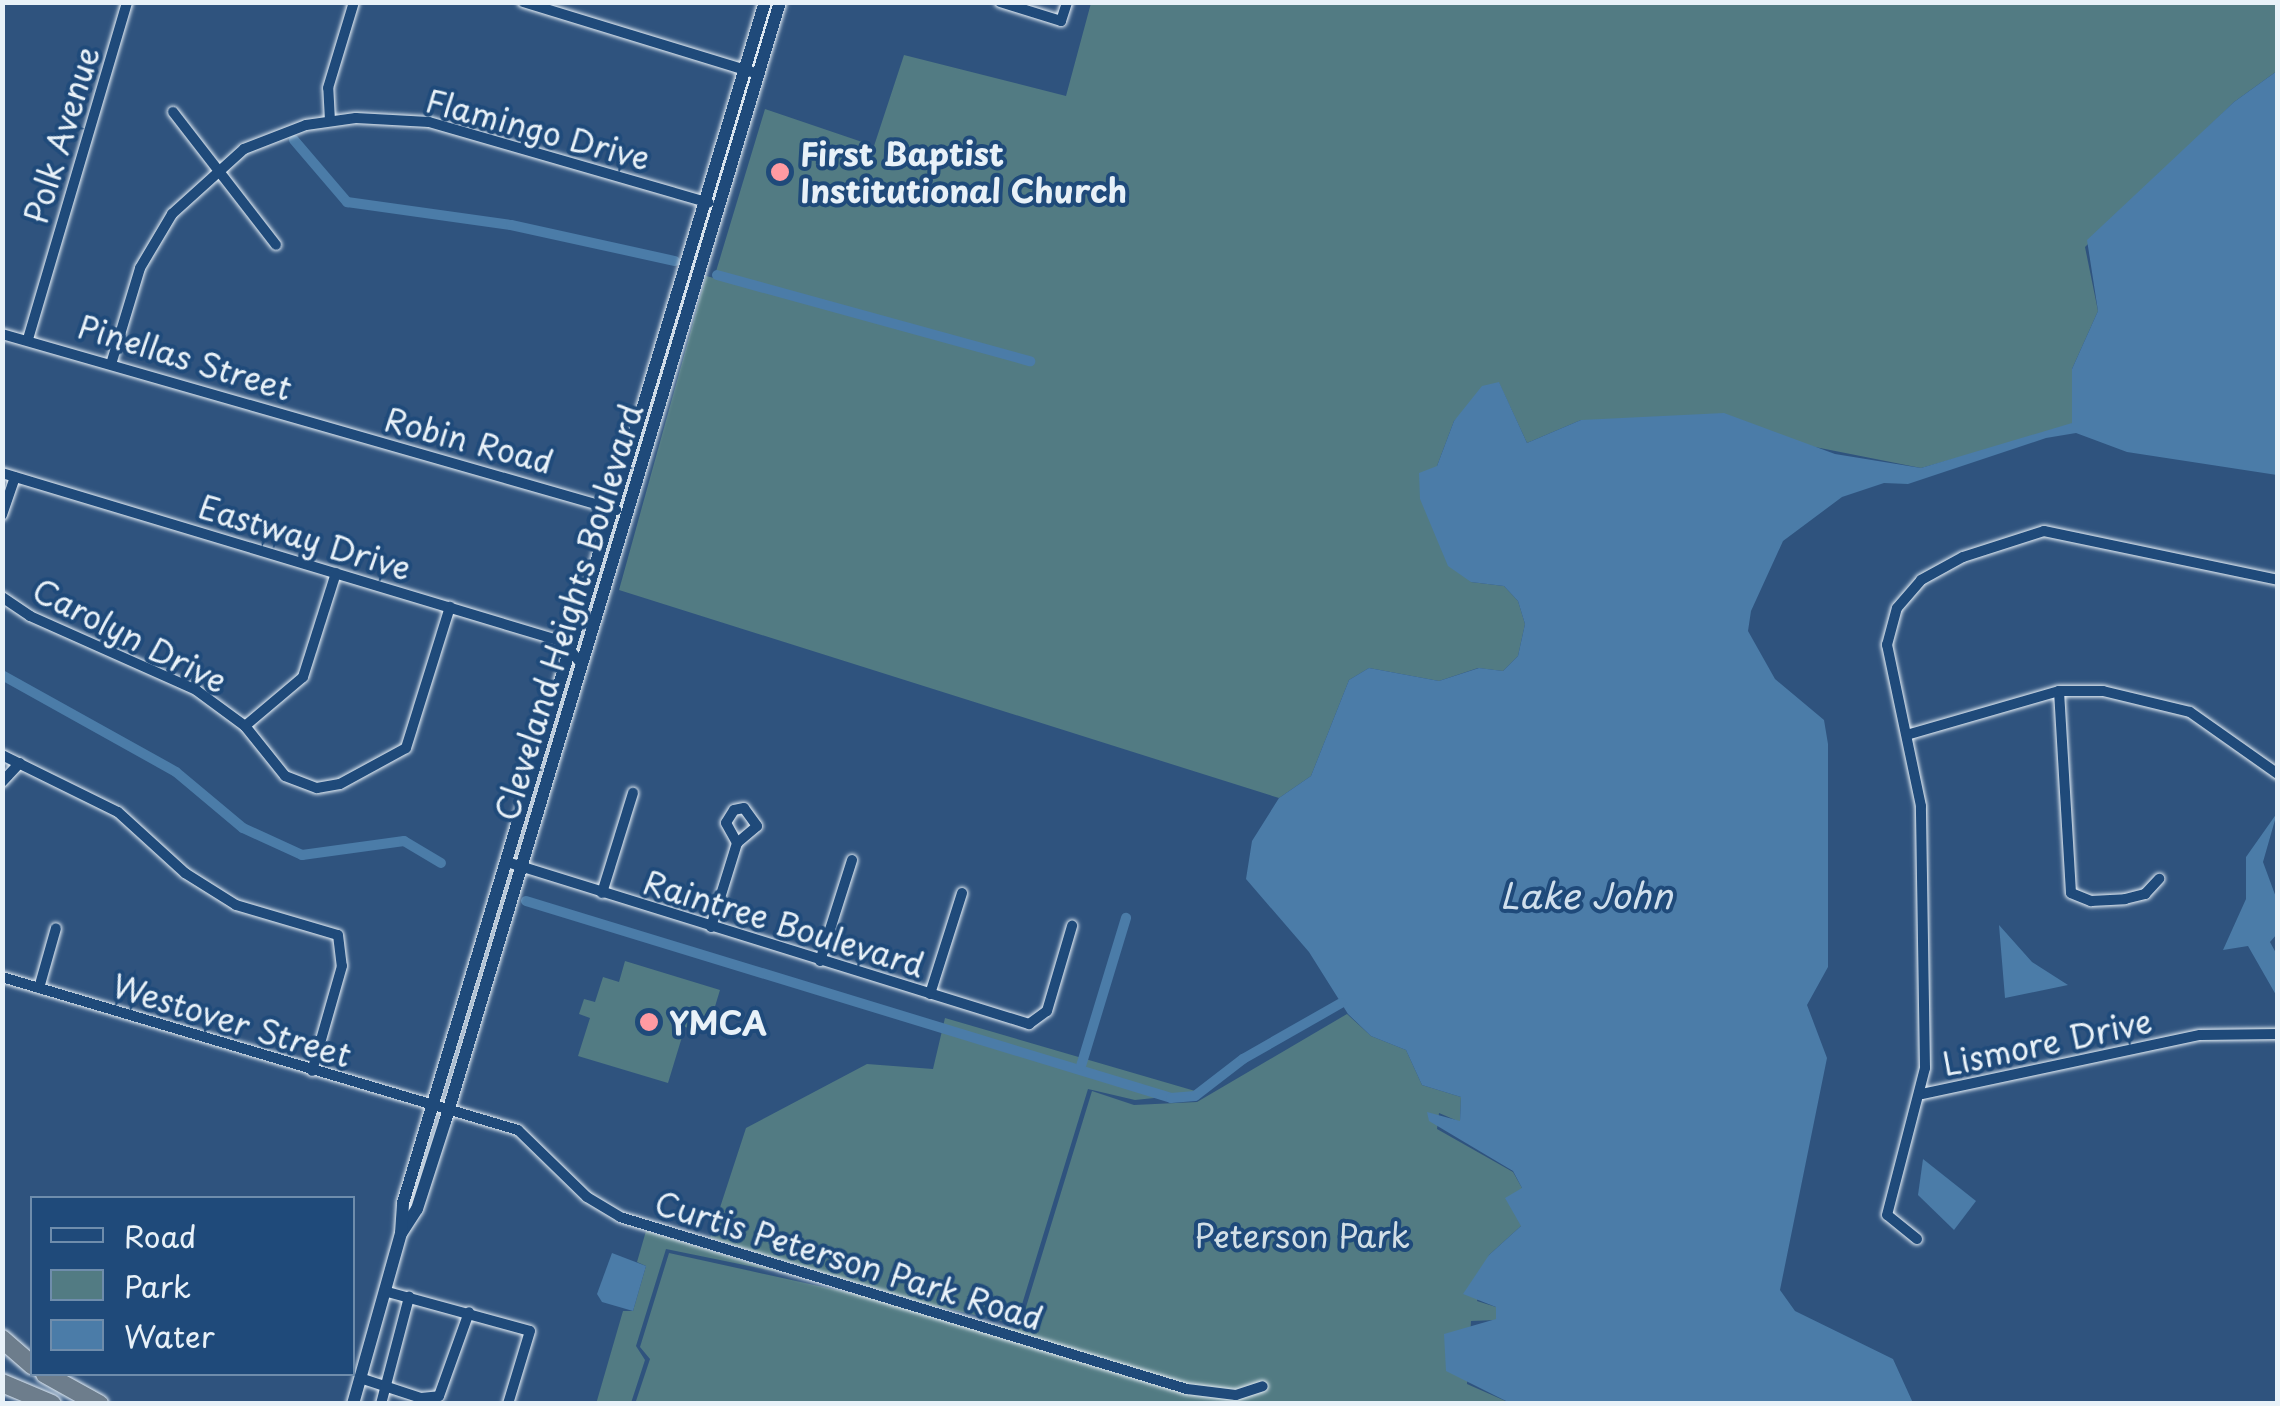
<!DOCTYPE html>
<html>
<head>
<meta charset="utf-8">
<style>
	body { margin:0 }
	#map { position:relative; width:2280px; height:1406px; overflow:hidden; background:#2f537e; font-family:"Playpen Sans",sans-serif }
	div>[style] { position:absolute }
	[style*='--x'] { left:calc(var(--x)*1px); top:calc(var(--y)*1px); width:calc(var(--w)*1px); rotate:calc(var(--a)*1deg) }
	.green>* { inset:0; background:#527b83 }
	.water>* { inset:0; background:#4b7ca8 }
	.canal>* { height:10px; margin:-5px; padding:0 5px; transform-origin:5px; border-radius:5px; background:#4b7ca8 }
	.roads { filter:drop-shadow(0 0 2px #e8f1f8) drop-shadow(0 0 2px #e8f1f8) }
	.minor>* { height:10px; margin:-5px; padding:0 5px; transform-origin:5px; border-radius:5px; background:#1f4a7a }
	.tertiary>* { height:12px; margin:-6px; padding:0 6px; transform-origin:6px; border-radius:6px; background:#1f4a7a }
	.motorway>* { height:18px; margin:-9px; padding:0 9px; transform-origin:9px; border-radius:9px; background:#6d7d8c }
	.dots>* { width:28px; height:28px; translate:-50% -50%; box-sizing:border-box; border:5px solid #1f4a7a; border-radius:50% }
	span { translate:-50% -50%; white-space:nowrap; text-align:center; line-height:1.15; -webkit-text-stroke:8px #1f4a7a; paint-order:stroke }
	.street-label { font-size:32px; color:#e8f1f8 }
	.poi-label { font-size:32px; color:#e8f1f8; font-weight:700 }
	.left { translate:0 -50%; text-align:left }
	.park-label { font-size:32px; color:#d2dfe6 }
	.water-label { font-size:35px; color:#d0dfec; font-style:italic }
	.frame { position:absolute; inset:0; border:5px solid #e8f1f8; pointer-events:none }
	.legend { position:absolute; left:30px; top:1196px; width:325px; height:180px; box-sizing:border-box; background:#1f4a7a; border:2px solid #6f8dac; margin:0; padding:12px 18px; list-style:none; font-size:30px; color:#e8f1f8 }
	.legend li { display:flex; align-items:center; gap:20px; height:50px }
	.legend b { width:50px; border:2px solid #6f8dac }
</style>
</head>
<body>
<div id="map">
	<div class="green">
		<div style="clip-path:polygon(1091px 3px,2277px 3px,2277px 71px,2234px 102px,2085px 247px,2098px 311px,2072px 369px,2073px 423px,2054px 431px,1921px 468px,1810px 446px,1581px 420px,1527px 443px,1499px 383px,1454px 421px,1437px 466px,1471px 582px,1504px 586px,1518px 601px,1525px 624px,1518px 656px,1503px 671px,1478px 668px,1439px 681px,1369px 668px,1349px 680px,1311px 776px,1279px 798px,619px 590px,706px 276px,714px 278px,765px 109px,874px 146px,904px 55px,1066px 96px)"></div>
		<div style="clip-path:polygon(625px 961px,720px 990px,707px 1033px,685px 1027px,668px 1083px,578px 1056px,590px 1018px,579px 1014px,584px 999px,595px 1002px,603px 977px,619px 982px)"></div>
		<div style="clip-path:polygon(1347px 1014px,1371px 1036px,1406px 1050px,1422px 1085px,1461px 1097px,1460px 1122px,1439px 1113px,1437px 1129px,1513px 1172px,1522px 1188px,1521px 1226px,1489px 1255px,1477px 1301px,1496px 1307px,1496px 1320px,1471px 1321px,1467px 1384px,1510px 1403px,635px 1404px,650px 1359px,640px 1347px,669px 1253px,1019px 1330px,1092px 1091px,1134px 1105px,1197px 1102px)"></div>
		<div style="clip-path:polygon(945px 1018px,1202px 1093px,1135px 1100px,1088px 1089px,1016px 1324px,930px 1305px,710px 1238px,746px 1128px,867px 1064px,933px 1069px)"></div>
		<div style="clip-path:polygon(646px 1231px,783px 1273px,666px 1249px,636px 1346px,645px 1360px,631px 1403px,596px 1404px,623px 1311px,633px 1311px,646px 1266px,637px 1262px)"></div>
	</div>
	<div class="water">
		<div style="clip-path:polygon(2277px 71px,2277px 475px,2127px 452px,2076px 433px,2046px 438px,1908px 484px,1884px 483px,1842px 497px,1783px 541px,1751px 611px,1748px 631px,1775px 679px,1824px 720px,1828px 744px,1828px 967px,1807px 1005px,1827px 1058px,1780px 1290px,1795px 1311px,1893px 1359px,1913px 1403px,1510px 1403px,1446px 1371px,1444px 1334px,1496px 1319px,1496px 1307px,1463px 1294px,1489px 1255px,1521px 1226px,1505px 1198px,1522px 1188px,1513px 1171px,1429px 1121px,1427px 1112px,1460px 1121px,1461px 1097px,1422px 1085px,1406px 1050px,1371px 1036px,1348px 1014px,1309px 952px,1246px 879px,1252px 841px,1279px 798px,1311px 776px,1349px 680px,1369px 668px,1439px 681px,1479px 668px,1503px 671px,1518px 656px,1525px 624px,1518px 601px,1504px 586px,1471px 582px,1448px 566px,1420px 499px,1419px 473px,1437px 466px,1454px 421px,1482px 386px,1499px 382px,1527px 443px,1581px 420px,1724px 413px,1835px 454px,1921px 468px,2072px 423px,2072px 369px,2098px 311px,2087px 240px,2234px 102px)"></div>
		<div style="clip-path:polygon(2277px 813px,2263px 862px,2277px 900px,2277px 934px,2270px 942px,2277px 955px,2276px 995px,2248px 946px,2223px 950px,2246px 899px,2246px 857px)"></div>
		<div style="clip-path:polygon(1999px 925px,2032px 962px,2068px 985px,2005px 998px)"></div>
		<div style="clip-path:polygon(1923px 1159px,1976px 1201px,1954px 1230px,1918px 1195px)"></div>
		<div style="clip-path:polygon(612px 1253px,646px 1266px,633px 1311px,602px 1302px,597px 1294px)"></div>
	</div>
	<div class="canal">
		<div style="--x:294;--y:140;--w:82;--a:49.5"></div>
		<div style="--x:347;--y:202;--w:166;--a:8"></div>
		<div style="--x:511;--y:225;--w:168;--a:12.4"></div>
		<div style="--x:717;--y:275;--w:325;--a:15.4"></div>
		<div style="--x:2;--y:675;--w:199;--a:29.1"></div>
		<div style="--x:176;--y:772;--w:87;--a:39.9"></div>
		<div style="--x:243;--y:828;--w:65;--a:24.6"></div>
		<div style="--x:302;--y:855;--w:103;--a:-7.8"></div>
		<div style="--x:404;--y:841;--w:43;--a:30.7"></div>
		<div style="--x:526;--y:901;--w:674;--a:16.98"></div>
		<div style="--x:1171;--y:1098;--w:24;--a:-5"></div>
		<div style="--x:1195;--y:1096;--w:61;--a:-37.6"></div>
		<div style="--x:1243;--y:1059;--w:113;--a:-29.7"></div>
		<div style="--x:1081;--y:1066;--w:155;--a:-73.1"></div>
	</div>
	<div class="roads">
		<div class="minor">
			<div style="--x:523;--y:2;--w:246;--a:17"></div>
			<div style="--x:1000;--y:2;--w:64;--a:17.3"></div>
			<div style="--x:1061;--y:21;--w:20;--a:-72"></div>
			<div style="--x:173;--y:112;--w:168;--a:52.2"></div>
			<div style="--x:330;--y:121;--w:33;--a:-93"></div>
			<div style="--x:328;--y:88;--w:90;--a:-73.2"></div>
			<div style="--x:2;--y:334;--w:639;--a:15.99"></div>
			<div style="--x:28;--y:339;--w:351;--a:-73.6"></div>
			<div style="--x:112;--y:361;--w:97;--a:-73.2"></div>
			<div style="--x:140;--y:268;--w:63;--a:-59.3"></div>
			<div style="--x:172;--y:214;--w:97;--a:-42.1"></div>
			<div style="--x:244;--y:149;--w:66;--a:-21.2"></div>
			<div style="--x:306;--y:125;--w:50;--a:-8"></div>
			<div style="--x:356;--y:118;--w:73;--a:3.1"></div>
			<div style="--x:429;--y:122;--w:291;--a:16.1"></div>
			<div style="--x:2;--y:473;--w:587;--a:16.74"></div>
			<div style="--x:564;--y:642;--w:29;--a:52"></div>
			<div style="--x:2;--y:515;--w:40;--a:-71.1"></div>
			<div style="--x:2;--y:597;--w:34;--a:34"></div>
			<div style="--x:30;--y:616;--w:182;--a:24"></div>
			<div style="--x:196;--y:690;--w:61;--a:36.3"></div>
			<div style="--x:245;--y:726;--w:64;--a:51.3"></div>
			<div style="--x:285;--y:776;--w:34;--a:21"></div>
			<div style="--x:317;--y:788;--w:23;--a:-10"></div>
			<div style="--x:340;--y:784;--w:75;--a:-28.6"></div>
			<div style="--x:406;--y:748;--w:148;--a:-72.7"></div>
			<div style="--x:2059;--y:691;--w:202;--a:86.6"></div>
			<div style="--x:2071;--y:893;--w:22;--a:22"></div>
			<div style="--x:2091;--y:901;--w:34;--a:-3"></div>
			<div style="--x:2125;--y:899;--w:21;--a:-14"></div>
			<div style="--x:2145;--y:894;--w:21;--a:-47"></div>
			<div style="--x:245;--y:726;--w:76;--a:-40.2"></div>
			<div style="--x:303;--y:677;--w:109;--a:-72.4"></div>
			<div style="--x:1910;--y:734;--w:155;--a:-16.1"></div>
			<div style="--x:2059;--y:691;--w:44;--a:0"></div>
			<div style="--x:2103;--y:691;--w:89;--a:13.6"></div>
			<div style="--x:2190;--y:712;--w:108;--a:35.2"></div>
			<div style="--x:2;--y:755;--w:129;--a:26.2"></div>
			<div style="--x:118;--y:812;--w:91;--a:42.3"></div>
			<div style="--x:185;--y:873;--w:60;--a:32.1"></div>
			<div style="--x:236;--y:905;--w:106;--a:16.4"></div>
			<div style="--x:338;--y:935;--w:31;--a:83"></div>
			<div style="--x:342;--y:966;--w:109;--a:105.9"></div>
			<div style="--x:2;--y:782;--w:26;--a:-47"></div>
			<div style="--x:507;--y:862;--w:547;--a:17.24"></div>
			<div style="--x:1029;--y:1024;--w:22;--a:-36"></div>
			<div style="--x:1047;--y:1011;--w:89;--a:-73.6"></div>
			<div style="--x:602;--y:893;--w:105;--a:-72.8"></div>
			<div style="--x:711;--y:927;--w:88;--a:-72.8"></div>
			<div style="--x:737;--y:843;--w:26;--a:-40"></div>
			<div style="--x:757;--y:826;--w:22;--a:-126"></div>
			<div style="--x:744;--y:808;--w:10;--a:169"></div>
			<div style="--x:734;--y:810;--w:15;--a:122"></div>
			<div style="--x:726;--y:823;--w:23;--a:61"></div>
			<div style="--x:820;--y:961;--w:106;--a:-72.4"></div>
			<div style="--x:2;--y:977;--w:538;--a:16.52"></div>
			<div style="--x:518;--y:1130;--w:96;--a:44.2"></div>
			<div style="--x:587;--y:1197;--w:39;--a:31"></div>
			<div style="--x:620;--y:1217;--w:593;--a:16.88"></div>
			<div style="--x:1187;--y:1389;--w:49;--a:7"></div>
			<div style="--x:1236;--y:1395;--w:28;--a:-18"></div>
			<div style="--x:39;--y:988;--w:62;--a:-74.2"></div>
			<div style="--x:930;--y:994;--w:106;--a:-72.4"></div>
			<div style="--x:1922;--y:1094;--w:284;--a:-12"></div>
			<div style="--x:2200;--y:1035;--w:78;--a:-0.7"></div>
			<div style="--x:1917;--y:1239;--w:38;--a:-141"></div>
			<div style="--x:1887;--y:1215;--w:152;--a:-75.5"></div>
			<div style="--x:1925;--y:1068;--w:262;--a:-90.9"></div>
			<div style="--x:1921;--y:806;--w:165;--a:-101.9"></div>
			<div style="--x:1887;--y:645;--w:38;--a:-75"></div>
			<div style="--x:1897;--y:608;--w:37;--a:-49"></div>
			<div style="--x:1921;--y:580;--w:48;--a:-28.7"></div>
			<div style="--x:1963;--y:557;--w:85;--a:-17.8"></div>
			<div style="--x:2044;--y:531;--w:239;--a:11.8"></div>
			<div style="--x:384;--y:1291;--w:151;--a:15.3"></div>
			<div style="--x:530;--y:1331;--w:76;--a:106.8"></div>
			<div style="--x:360;--y:1378;--w:64;--a:18.2"></div>
			<div style="--x:421;--y:1398;--w:18;--a:-6"></div>
			<div style="--x:439;--y:1396;--w:89;--a:-70.3"></div>
			<div style="--x:381;--y:1404;--w:111;--a:-75.3"></div>
		</div>
		<div class="tertiary">
			<div style="--x:402;--y:1232;--w:27;--a:-57"></div>
			<div style="--x:417;--y:1209;--w:91;--a:-72.2"></div>
			<div style="--x:445;--y:1122;--w:1169;--a:-73.35"></div>
			<div style="--x:353;--y:1404;--w:178;--a:-74.3"></div>
			<div style="--x:401;--y:1233;--w:30;--a:-86"></div>
			<div style="--x:403;--y:1203;--w:1254;--a:-73.23"></div>
		</div>
		<div class="motorway">
			<div style="--x:2;--y:1339;--w:40;--a:41"></div>
			<div style="--x:45;--y:1374;--w:62;--a:29.1"></div>
			<div style="--x:2;--y:1383;--w:54;--a:22.8"></div>
		</div>
	</div>
	<div class="dots">
		<div style="left:780px;top:172px;background:#ff9aa2"></div>
		<div style="left:649px;top:1022px;background:#ff9aa2"></div>
	</div>
	<div class="street-label">
		<span style="left:538px;top:129px;rotate:15deg">Flamingo Drive</span>
		<span style="left:61px;top:135px;rotate:-73deg">Polk Avenue</span>
		<span style="left:185px;top:357px;rotate:17deg">Pinellas Street</span>
		<span style="left:469px;top:440px;rotate:15deg">Robin Road</span>
		<span style="left:305px;top:537px;rotate:17deg">Eastway Drive</span>
		<span style="left:568px;top:612px;rotate:-73deg">Cleveland Heights Boulevard</span>
		<span style="left:130px;top:635px;rotate:27deg">Carolyn Drive</span>
		<span style="left:784px;top:923px;rotate:17deg">Raintree Boulevard</span>
		<span style="left:232px;top:1020px;rotate:17deg">Westover Street</span>
		<span style="left:2047px;top:1042px;rotate:-12deg">Lismore Drive</span>
		<span style="left:849px;top:1260px;rotate:17deg">Curtis Peterson Park Road</span>
	</div>
	<div class="poi-label">
		<span class="left" style="left:800px;top:172px">First Baptist<br>Institutional Church</span>
		<span class="left" style="left:669px;top:1022px">YMCA</span>
	</div>
	<div class="park-label">
		<span style="left:1302px;top:1235px">Peterson Park</span>
	</div>
	<div class="water-label">
		<span style="left:1586px;top:895px">Lake John</span>
	</div>
	<div class="frame"></div>
	<ul class="legend">
	<li><b style="height:12px;background:#1f4a7a"></b>Road</li>
	<li><b style="height:28px;background:#527b83"></b>Park</li>
	<li><b style="height:28px;background:#4b7ca8"></b>Water</li>
	</ul>
</div>
</body>
</html>
